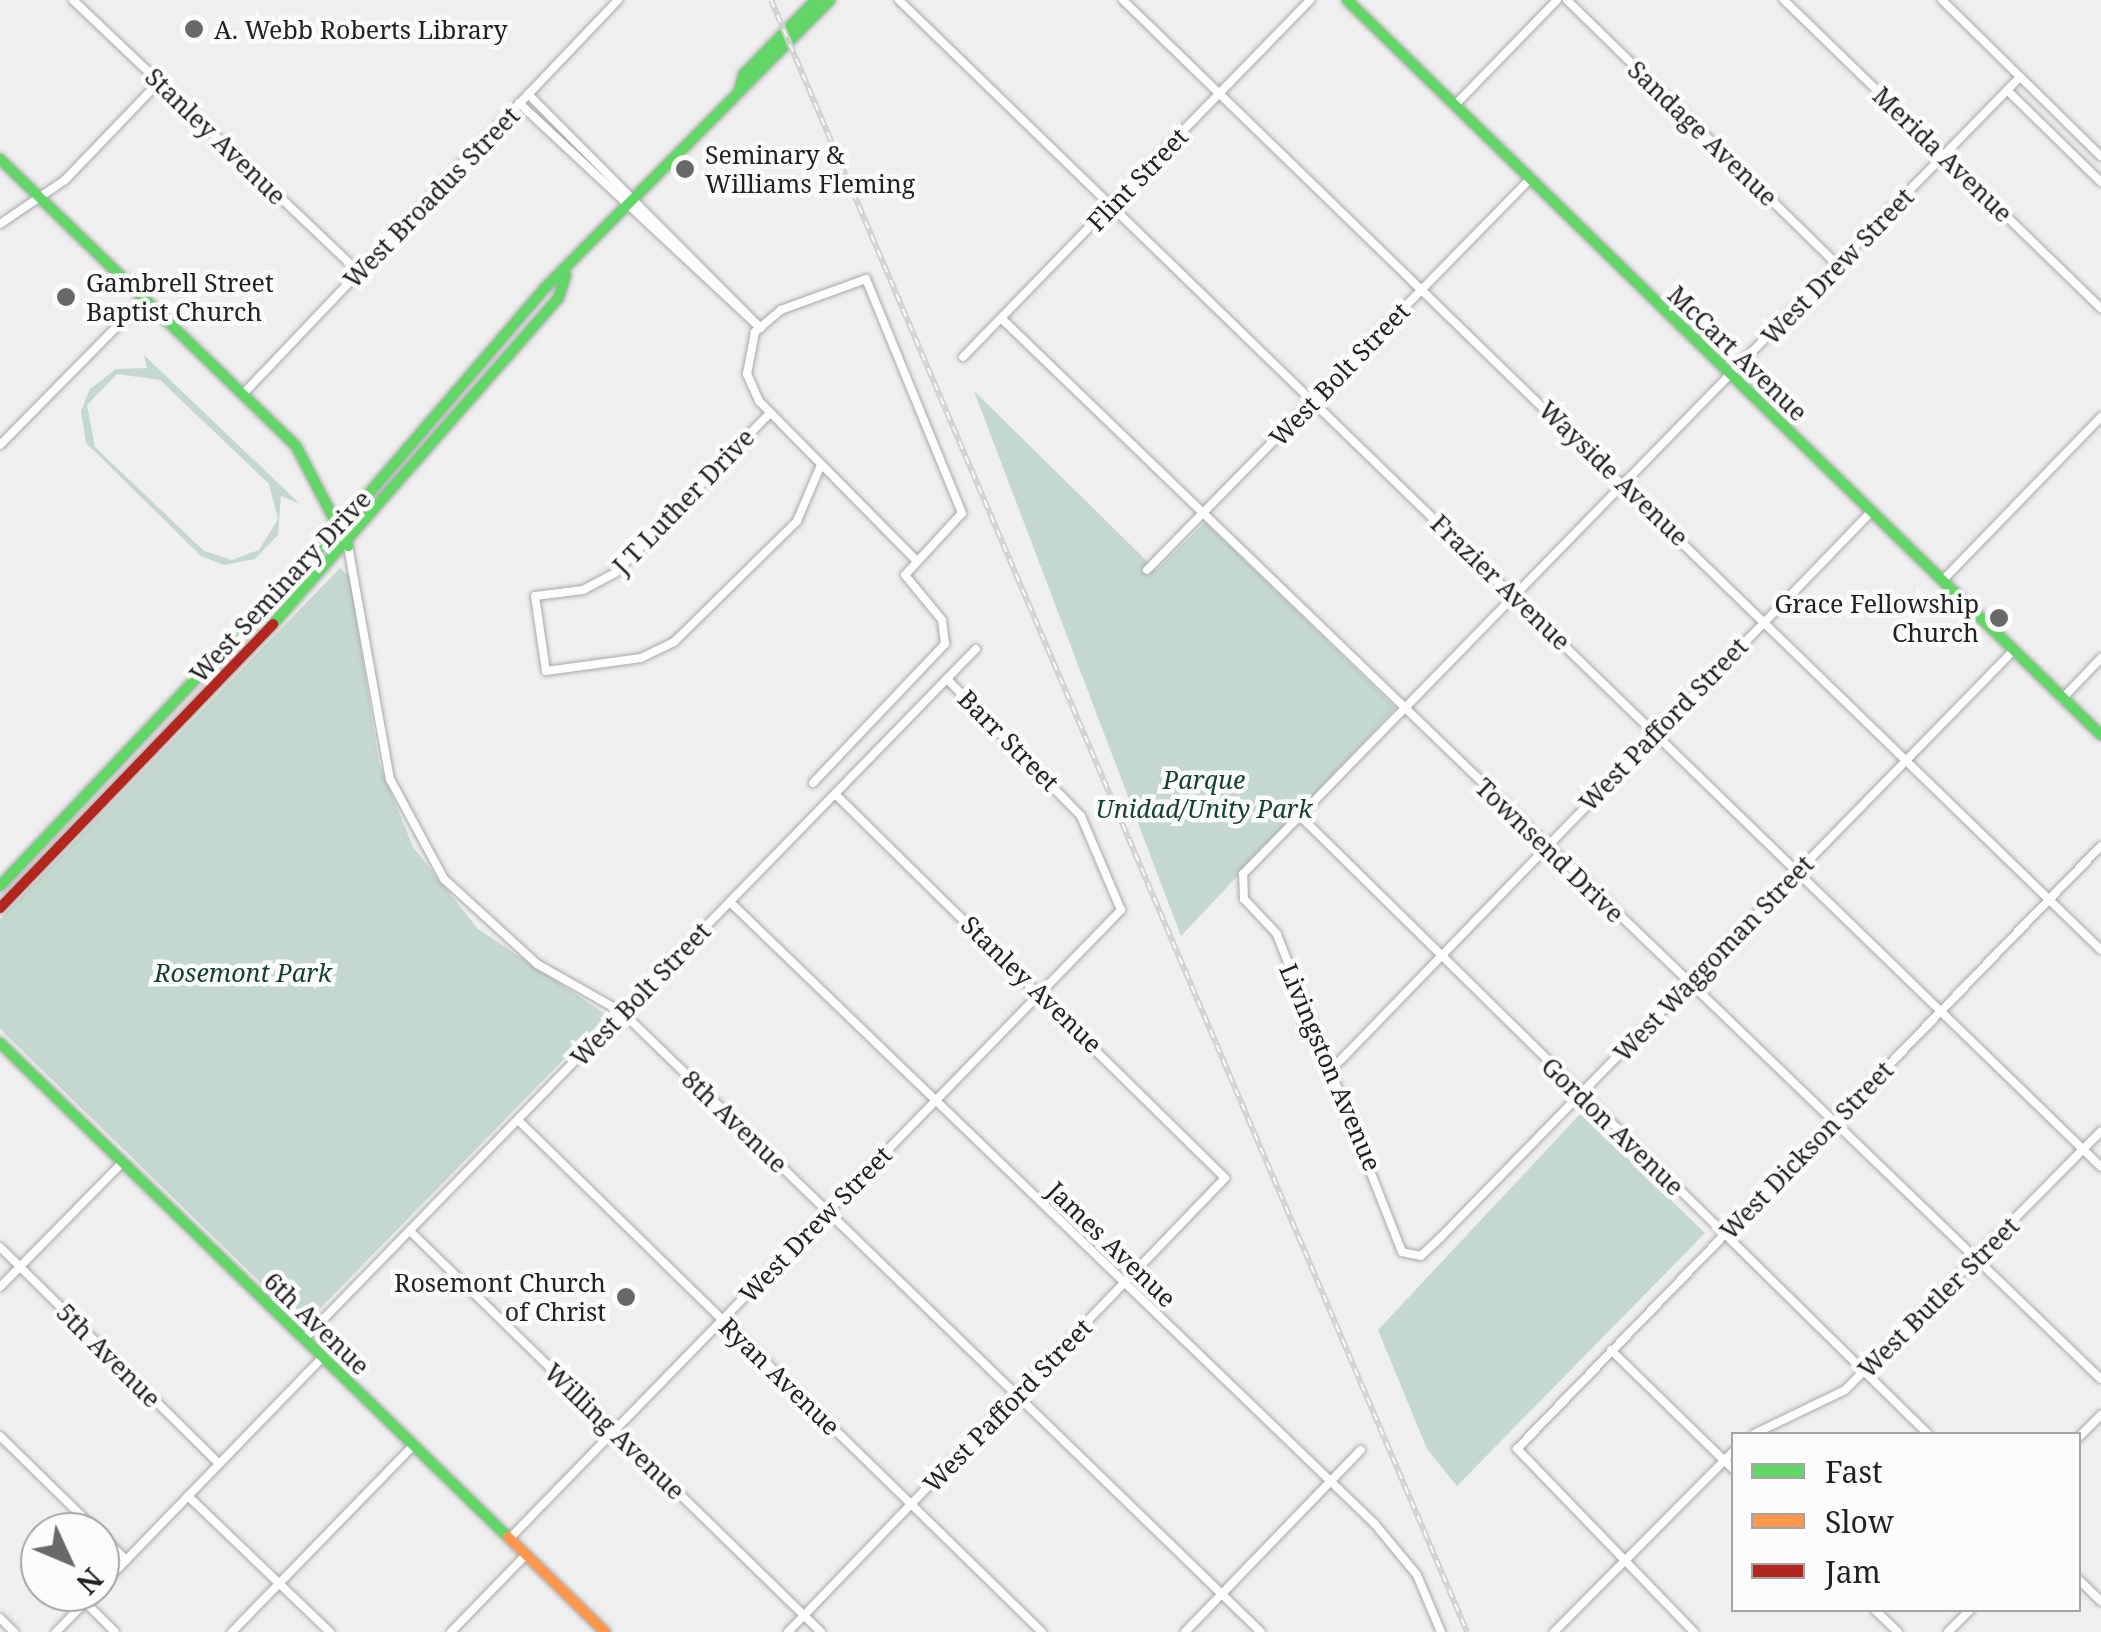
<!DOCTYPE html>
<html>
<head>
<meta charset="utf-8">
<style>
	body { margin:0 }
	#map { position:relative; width:2101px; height:1632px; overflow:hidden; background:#efefef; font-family:"Noto Serif",serif }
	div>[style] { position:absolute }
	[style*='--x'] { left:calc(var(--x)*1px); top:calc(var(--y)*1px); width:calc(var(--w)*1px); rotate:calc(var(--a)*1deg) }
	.green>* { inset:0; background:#c4d8cf }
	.roads { filter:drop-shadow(0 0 2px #a9a9a9) drop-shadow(0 0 2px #a9a9a9) }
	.street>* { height:8px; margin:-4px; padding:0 4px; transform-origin:4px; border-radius:4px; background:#fdfdfd }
	.fast>* { height:10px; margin:-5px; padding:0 5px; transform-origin:5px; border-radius:5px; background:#63d668 }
	.slow>* { height:10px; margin:-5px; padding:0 5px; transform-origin:5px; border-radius:5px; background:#ff974d }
	.jam>* { height:10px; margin:-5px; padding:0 5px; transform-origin:5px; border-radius:5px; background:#b3261e }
	.rail>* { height:6px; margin-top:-3px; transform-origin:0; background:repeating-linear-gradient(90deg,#fcfcfd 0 8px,#d2d2d2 0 16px); box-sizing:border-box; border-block:2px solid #d2d2d2 }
	.dots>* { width:28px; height:28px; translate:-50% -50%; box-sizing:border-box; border:5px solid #fcfcfd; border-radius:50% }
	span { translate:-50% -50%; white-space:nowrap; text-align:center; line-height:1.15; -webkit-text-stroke:9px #fcfcfd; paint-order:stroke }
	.poi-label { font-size:25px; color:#212121 }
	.left { translate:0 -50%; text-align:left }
	.right { translate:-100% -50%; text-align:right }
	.street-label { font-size:25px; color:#212121 }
	.park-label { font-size:25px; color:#144130; font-style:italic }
	.legend { position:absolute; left:1731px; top:1432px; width:350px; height:180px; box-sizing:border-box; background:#fcfcfd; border:2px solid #a4a4a5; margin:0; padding:12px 18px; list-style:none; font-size:30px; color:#212121 }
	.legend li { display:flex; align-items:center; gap:20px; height:50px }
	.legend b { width:50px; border:2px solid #a4a4a5 }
	.north { position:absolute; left:20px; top:1512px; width:100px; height:100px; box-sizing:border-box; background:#fcfcfd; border:2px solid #a4a4a5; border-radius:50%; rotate:134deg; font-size:28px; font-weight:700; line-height:40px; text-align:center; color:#212121 }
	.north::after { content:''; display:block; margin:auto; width:35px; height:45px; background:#696969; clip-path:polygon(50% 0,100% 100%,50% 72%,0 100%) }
</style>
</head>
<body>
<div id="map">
	<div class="green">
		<div style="clip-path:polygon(evenodd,144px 355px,300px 504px,281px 496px,278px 535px,255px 559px,224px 565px,201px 556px,86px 443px,81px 411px,90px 389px,116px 369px,147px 368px,144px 355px,117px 374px,160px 380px,269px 484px,278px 519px,259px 550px,232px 560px,204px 551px,95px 447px,87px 405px,117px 374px)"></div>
		<div style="clip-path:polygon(974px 391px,1156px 570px,1205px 522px,1396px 708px,1181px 936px)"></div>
		<div style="clip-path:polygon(340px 568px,350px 577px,379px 763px,413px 847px,478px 929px,607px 1015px,304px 1325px,0 1029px,0 919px)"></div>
		<div style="clip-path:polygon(1581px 1113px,1705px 1233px,1457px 1486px,1427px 1449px,1378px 1330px)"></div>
	</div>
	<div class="roads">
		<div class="street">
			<div style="--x:73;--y:0;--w:395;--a:43.6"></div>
			<div style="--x:899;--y:0;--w:1675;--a:44.15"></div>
			<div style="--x:1123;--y:0;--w:1363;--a:44.17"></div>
			<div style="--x:1567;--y:0;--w:380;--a:44.4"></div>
			<div style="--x:1784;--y:0;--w:442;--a:44.2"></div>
			<div style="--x:1942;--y:0;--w:223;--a:44.5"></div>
			<div style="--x:2007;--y:90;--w:132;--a:44.4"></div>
			<div style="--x:528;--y:94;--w:330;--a:45.2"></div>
			<div style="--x:519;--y:103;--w:330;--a:43"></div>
			<div style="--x:1455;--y:105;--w:146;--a:-45.8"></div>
			<div style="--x:0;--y:224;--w:78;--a:-34.1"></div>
			<div style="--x:65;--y:180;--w:136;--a:-46.2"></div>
			<div style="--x:1001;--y:318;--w:1528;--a:43.97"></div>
			<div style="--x:963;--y:357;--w:498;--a:-45.8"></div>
			<div style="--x:244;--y:393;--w:543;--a:-46.42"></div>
			<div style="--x:770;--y:413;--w:223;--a:134.1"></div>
			<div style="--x:615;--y:573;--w:36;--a:152"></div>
			<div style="--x:583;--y:590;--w:48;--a:172.9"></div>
			<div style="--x:535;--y:596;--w:76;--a:81.7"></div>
			<div style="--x:546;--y:671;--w:96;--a:-7.8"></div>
			<div style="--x:641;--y:658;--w:37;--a:-26"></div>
			<div style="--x:674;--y:642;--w:173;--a:-44.5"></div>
			<div style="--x:797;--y:521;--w:59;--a:-66.9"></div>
			<div style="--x:0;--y:445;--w:206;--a:-45.4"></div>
			<div style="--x:348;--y:546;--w:237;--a:79.8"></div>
			<div style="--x:390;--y:779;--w:114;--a:61.6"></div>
			<div style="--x:444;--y:879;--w:126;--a:42.4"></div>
			<div style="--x:537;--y:964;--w:98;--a:29.5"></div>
			<div style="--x:622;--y:1012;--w:890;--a:44.14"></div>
			<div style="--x:1147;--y:570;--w:547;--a:-45.59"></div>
			<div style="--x:1943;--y:580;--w:227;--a:-45.9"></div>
			<div style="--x:2013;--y:651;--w:820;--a:134.31"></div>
			<div style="--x:1440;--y:1238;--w:26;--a:137"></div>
			<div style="--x:1421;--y:1256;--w:19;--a:-168"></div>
			<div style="--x:1402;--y:1252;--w:342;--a:-111.5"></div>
			<div style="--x:1277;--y:934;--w:48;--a:-133.3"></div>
			<div style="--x:1244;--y:899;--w:25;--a:-92"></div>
			<div style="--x:1243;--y:874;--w:1113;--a:-45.73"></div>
			<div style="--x:2062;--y:699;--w:57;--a:-46.4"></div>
			<div style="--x:813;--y:783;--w:192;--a:-46.5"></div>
			<div style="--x:945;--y:644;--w:24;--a:-97"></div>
			<div style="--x:942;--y:620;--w:58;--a:-129.4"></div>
			<div style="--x:905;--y:575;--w:84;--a:-47.4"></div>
			<div style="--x:962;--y:513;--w:253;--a:-112.3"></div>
			<div style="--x:866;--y:279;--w:90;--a:160"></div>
			<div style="--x:781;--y:310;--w:34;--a:140"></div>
			<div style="--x:755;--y:332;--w:43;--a:100.8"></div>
			<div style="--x:747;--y:374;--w:30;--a:66"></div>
			<div style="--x:759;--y:401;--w:221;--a:45.4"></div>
			<div style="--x:1300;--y:816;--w:881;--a:44.54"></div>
			<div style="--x:730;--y:902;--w:895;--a:43.96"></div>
			<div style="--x:1374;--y:1523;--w:67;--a:50.4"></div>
			<div style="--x:1417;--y:1575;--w:62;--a:67.2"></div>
			<div style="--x:1332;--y:1069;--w:777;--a:-45.94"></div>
			<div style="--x:518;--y:1120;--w:733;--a:44.34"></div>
			<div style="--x:410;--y:1231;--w:574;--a:44.29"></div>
			<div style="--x:0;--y:1247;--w:308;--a:44.7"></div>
			<div style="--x:0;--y:1287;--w:175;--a:-45.5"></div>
			<div style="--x:304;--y:1339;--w:963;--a:-45.76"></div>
			<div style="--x:1611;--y:1350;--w:172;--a:44.3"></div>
			<div style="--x:1754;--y:1434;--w:101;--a:-25.8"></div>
			<div style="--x:1845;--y:1390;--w:364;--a:-45.3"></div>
			<div style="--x:0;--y:1436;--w:137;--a:44.4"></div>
			<div style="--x:2078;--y:1438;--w:33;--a:-45"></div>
			<div style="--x:188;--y:1496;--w:197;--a:43.8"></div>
			<div style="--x:100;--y:1534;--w:37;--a:45"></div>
			<div style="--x:509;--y:1539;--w:878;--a:-45.78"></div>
			<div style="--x:1121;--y:910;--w:102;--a:-113.1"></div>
			<div style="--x:1081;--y:816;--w:192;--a:-134.4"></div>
			<div style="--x:2078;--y:1579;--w:32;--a:44"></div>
			<div style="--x:100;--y:1587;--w:320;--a:-45.9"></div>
			<div style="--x:85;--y:1602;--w:42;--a:45"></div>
			<div style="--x:1875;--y:1610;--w:32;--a:44"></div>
			<div style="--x:0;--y:1618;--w:20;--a:45"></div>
			<div style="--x:56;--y:1632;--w:56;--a:-45.7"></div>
			<div style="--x:232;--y:1632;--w:261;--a:-45.8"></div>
			<div style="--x:451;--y:1632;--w:107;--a:-45.8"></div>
			<div style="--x:788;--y:1632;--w:630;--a:-46.09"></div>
			<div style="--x:1225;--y:1178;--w:547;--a:-135.44"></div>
			<div style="--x:1185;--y:1632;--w:253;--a:-46"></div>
			<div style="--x:1554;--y:1632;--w:255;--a:-45.2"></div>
			<div style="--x:1694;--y:1632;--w:255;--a:-134"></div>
			<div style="--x:1517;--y:1449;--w:839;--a:-45.92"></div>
			<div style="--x:1948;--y:1632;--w:31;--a:-45"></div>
		</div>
		<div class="fast">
			<div style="--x:1347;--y:0;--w:1053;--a:44.27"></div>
			<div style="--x:739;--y:91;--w:18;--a:-74"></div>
			<div style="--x:744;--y:74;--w:103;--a:-45.8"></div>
			<div style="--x:0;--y:159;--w:412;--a:44.1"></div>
			<div style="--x:296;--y:446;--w:113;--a:62.5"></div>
			<div style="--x:273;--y:624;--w:432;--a:-48.8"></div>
			<div style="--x:558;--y:299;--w:25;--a:-72"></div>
			<div style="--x:0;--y:886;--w:496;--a:-46.6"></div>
			<div style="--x:341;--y:526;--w:312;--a:-49.4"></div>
			<div style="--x:544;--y:289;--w:407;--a:-45.3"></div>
			<div style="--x:0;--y:1043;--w:709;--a:44.2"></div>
		</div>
		<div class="slow">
			<div style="--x:508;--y:1537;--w:136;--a:44.4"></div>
		</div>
		<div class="jam">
			<div style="--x:0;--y:908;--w:394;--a:-46.1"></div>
		</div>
	</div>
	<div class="rail">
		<div style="--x:771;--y:0;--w:1774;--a:66.9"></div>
	</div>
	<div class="dots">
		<div style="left:194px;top:29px;background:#696969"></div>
		<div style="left:685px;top:169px;background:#696969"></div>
		<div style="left:66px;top:297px;background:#696969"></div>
		<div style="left:1999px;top:618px;background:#696969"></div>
		<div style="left:626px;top:1297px;background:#696969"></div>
	</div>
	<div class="poi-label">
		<span class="left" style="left:214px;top:29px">A. Webb Roberts Library</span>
		<span class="left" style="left:705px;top:169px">Seminary &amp;<br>Williams Fleming</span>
		<span class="left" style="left:86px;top:297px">Gambrell Street<br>Baptist Church</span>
		<span class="right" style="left:1979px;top:618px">Grace Fellowship<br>Church</span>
		<span class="right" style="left:606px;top:1297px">Rosemont Church<br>of Christ</span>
	</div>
	<div class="street-label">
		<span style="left:1703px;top:133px;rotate:44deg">Sandage Avenue</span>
		<span style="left:216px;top:136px;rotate:44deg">Stanley Avenue</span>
		<span style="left:1943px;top:154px;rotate:44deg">Merida Avenue</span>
		<span style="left:1137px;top:179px;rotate:-46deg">Flint Street</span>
		<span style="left:431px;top:197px;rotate:-46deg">West Broadus Street</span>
		<span style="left:1837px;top:266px;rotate:-46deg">West Drew Street</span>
		<span style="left:1738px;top:353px;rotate:44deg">McCart Avenue</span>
		<span style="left:1339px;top:374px;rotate:-46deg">West Bolt Street</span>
		<span style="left:1614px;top:473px;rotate:44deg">Wayside Avenue</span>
		<span style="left:683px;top:501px;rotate:-46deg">J T Luther Drive</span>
		<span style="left:1501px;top:582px;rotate:44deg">Frazier Avenue</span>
		<span style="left:280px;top:586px;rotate:-47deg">West Seminary Drive</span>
		<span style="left:1663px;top:724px;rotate:-46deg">West Pafford Street</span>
		<span style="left:1009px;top:740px;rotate:45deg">Barr Street</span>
		<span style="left:1550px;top:850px;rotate:44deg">Townsend Drive</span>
		<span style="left:1713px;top:958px;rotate:-46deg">West Waggoman Street</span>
		<span style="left:1032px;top:984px;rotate:44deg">Stanley Avenue</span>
		<span style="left:640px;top:994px;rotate:-46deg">West Bolt Street</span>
		<span style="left:1331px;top:1067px;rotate:67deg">Livingston Avenue</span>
		<span style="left:735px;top:1121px;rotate:44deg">8th Avenue</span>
		<span style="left:1613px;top:1126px;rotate:44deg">Gordon Avenue</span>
		<span style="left:1806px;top:1150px;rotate:-46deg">West Dickson Street</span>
		<span style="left:815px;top:1224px;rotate:-46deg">West Drew Street</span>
		<span style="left:1112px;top:1244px;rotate:44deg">James Avenue</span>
		<span style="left:1938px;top:1297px;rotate:-45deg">West Butler Street</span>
		<span style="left:317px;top:1323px;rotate:44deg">6th Avenue</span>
		<span style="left:109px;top:1355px;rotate:45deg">5th Avenue</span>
		<span style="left:780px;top:1376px;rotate:44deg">Ryan Avenue</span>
		<span style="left:1007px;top:1405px;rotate:-46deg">West Pafford Street</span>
		<span style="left:615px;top:1431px;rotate:44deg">Willing Avenue</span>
	</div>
	<div class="park-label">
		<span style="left:1204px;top:794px">Parque<br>Unidad/Unity Park</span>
		<span style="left:243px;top:972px">Rosemont Park</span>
	</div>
	<ul class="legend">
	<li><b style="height:12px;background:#63d668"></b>Fast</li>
	<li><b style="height:12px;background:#ff974d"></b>Slow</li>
	<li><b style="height:12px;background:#b3261e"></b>Jam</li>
	</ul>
	<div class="north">N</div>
</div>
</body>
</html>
